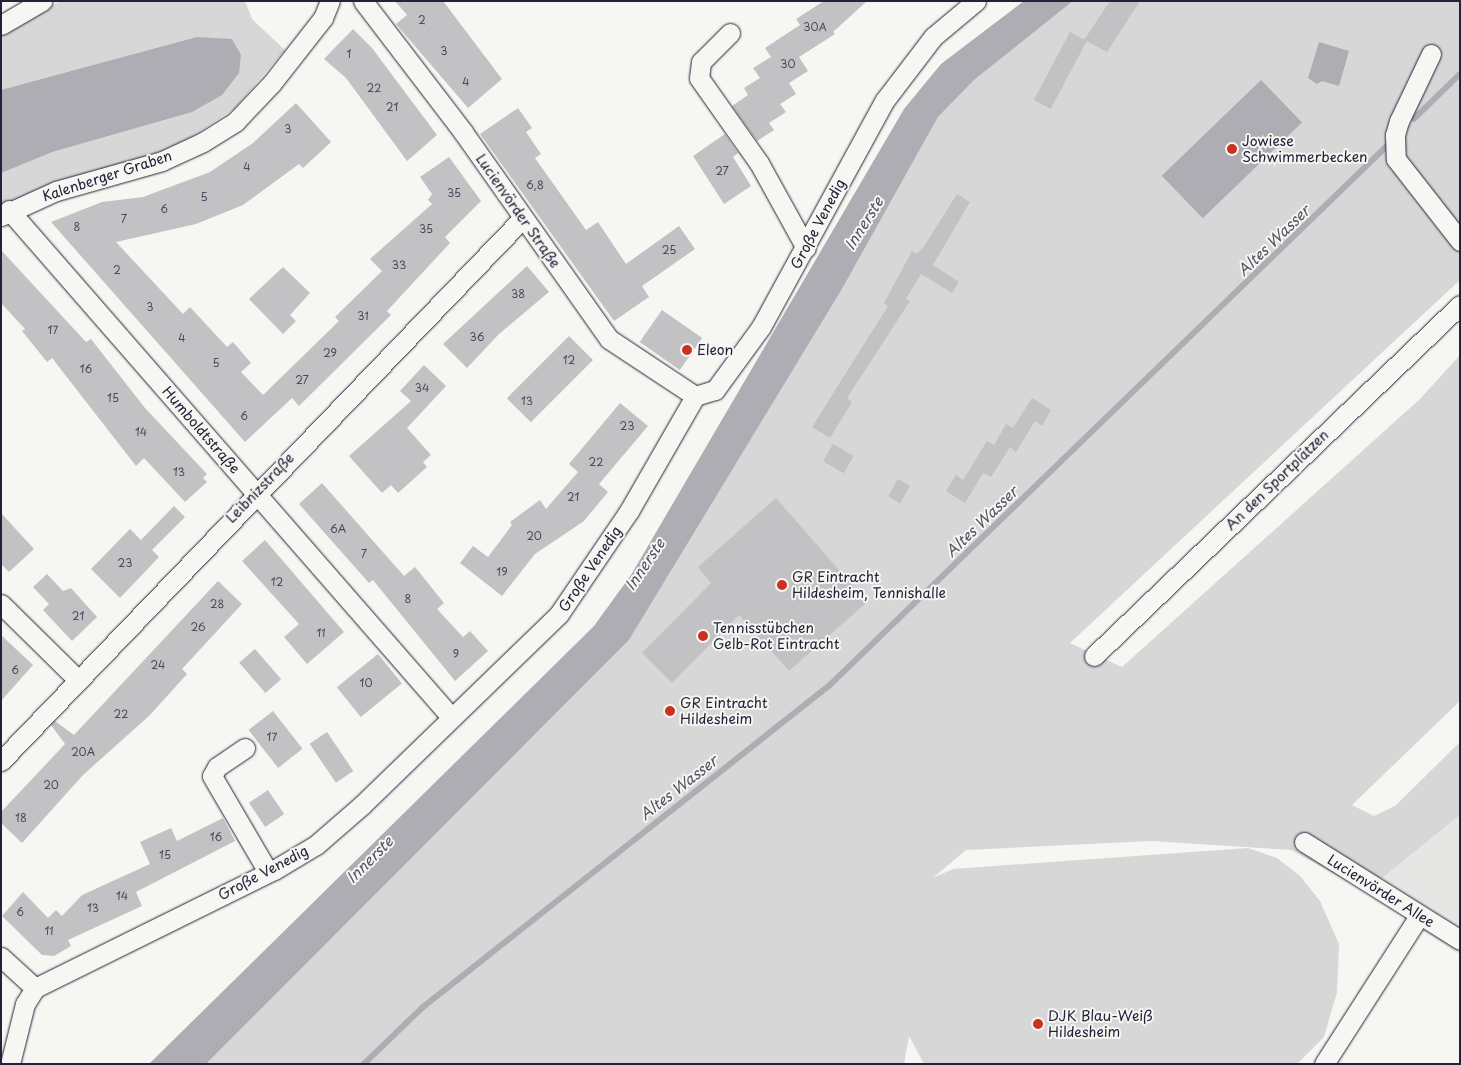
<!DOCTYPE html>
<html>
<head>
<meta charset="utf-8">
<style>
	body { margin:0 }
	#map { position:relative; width:1461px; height:1065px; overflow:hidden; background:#f6f6f2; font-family:"Playpen Sans",sans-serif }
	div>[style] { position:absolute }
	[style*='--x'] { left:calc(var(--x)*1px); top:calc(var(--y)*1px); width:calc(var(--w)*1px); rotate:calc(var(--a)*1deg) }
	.built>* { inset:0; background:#e6e6e4 }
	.green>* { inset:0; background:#d7d7d7 }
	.water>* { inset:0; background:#adadb3; transform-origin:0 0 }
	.stream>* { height:5.5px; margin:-2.75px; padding:0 2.75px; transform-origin:2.75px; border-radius:2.75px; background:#adadb3 }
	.building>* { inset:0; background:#c2c2c4; transform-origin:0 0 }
	.roads { filter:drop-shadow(0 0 1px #22223b) drop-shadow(0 0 1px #22223b) }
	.minor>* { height:19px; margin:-9.5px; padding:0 9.5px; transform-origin:9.5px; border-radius:9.5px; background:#f6f6f2 }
	.dots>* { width:14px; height:14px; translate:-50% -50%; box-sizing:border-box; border:2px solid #f6f6f2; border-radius:50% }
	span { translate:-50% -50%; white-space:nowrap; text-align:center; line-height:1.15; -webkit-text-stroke:4px #f6f6f2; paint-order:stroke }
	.number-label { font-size:11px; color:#4a4a5d }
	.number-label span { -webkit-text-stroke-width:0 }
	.poi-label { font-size:14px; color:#22223b }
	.left { translate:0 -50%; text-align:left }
	.street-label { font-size:14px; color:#22223b }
	.water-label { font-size:15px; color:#535365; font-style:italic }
	.frame { position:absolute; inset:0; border:2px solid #22223b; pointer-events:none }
</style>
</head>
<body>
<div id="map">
	<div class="built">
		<div style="clip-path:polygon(1460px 815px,1460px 955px,1366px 891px)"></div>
	</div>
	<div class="green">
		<div style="clip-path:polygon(60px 1px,245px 1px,252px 19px,285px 50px,235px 108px,167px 154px,1px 214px,1px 34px)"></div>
		<div style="clip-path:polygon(1073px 1px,1460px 1px,1460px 280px,1070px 643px,1122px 667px,1420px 399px,1460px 355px,1460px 701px,1352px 805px,1374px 816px,1395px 806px,1460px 742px,1460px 815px,1366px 891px,1291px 850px,1152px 841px,966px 850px,933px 878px,953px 869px,1248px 848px,1277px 858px,1300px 876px,1320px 901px,1339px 944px,1337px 992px,1324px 1037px,1297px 1064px,924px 1064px,909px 1036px,904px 1064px,206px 1064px,629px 640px,842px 289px,938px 117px,974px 80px)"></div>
	</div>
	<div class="water">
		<div style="clip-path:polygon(1024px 1px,1073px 1px,974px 80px,938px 117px,842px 289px,629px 640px,211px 1059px,206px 1064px,149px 1064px,594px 626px,631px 575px,904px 109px,941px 64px)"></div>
		<div style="clip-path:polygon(197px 37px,232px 39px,241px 55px,239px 73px,222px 95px,192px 112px,52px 152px,1px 173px,1px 90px)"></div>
		<div style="clip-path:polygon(1319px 42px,1349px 51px,1339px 86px,1322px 81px,1317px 84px,1308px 78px)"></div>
		<div style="left:1261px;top:80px;width:59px;height:138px;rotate:46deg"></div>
	</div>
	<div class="stream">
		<div style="--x:1414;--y:119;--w:64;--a:-44.4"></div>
		<div style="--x:364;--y:1064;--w:81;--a:-44"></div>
		<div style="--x:422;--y:1008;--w:520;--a:-38.37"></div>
		<div style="--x:830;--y:685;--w:777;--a:-44.06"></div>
	</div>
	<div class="building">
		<div style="clip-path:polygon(395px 1px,443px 1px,502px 79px,468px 108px,396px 24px,407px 15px)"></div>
		<div style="clip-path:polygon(824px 1px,867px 1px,833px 32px,835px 34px,799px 57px,808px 71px,789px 83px,796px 94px,780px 104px,786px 112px,769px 123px,774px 130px,757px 141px,732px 106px,748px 95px,744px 88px,760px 78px,753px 68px,771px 57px,765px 48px,800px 25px,796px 19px)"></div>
		<div style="clip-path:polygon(1110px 1px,1140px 1px,1107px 52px,1084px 40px)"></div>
		<div style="clip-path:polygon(353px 29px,372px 48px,437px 135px,407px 161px,346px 78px,324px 59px)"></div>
		<div style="left:1070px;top:32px;width:19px;height:77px;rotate:28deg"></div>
		<div style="clip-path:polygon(296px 103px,331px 142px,303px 168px,299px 164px,243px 205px,196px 224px,116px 242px,183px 314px,190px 307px,227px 347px,233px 342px,251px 363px,241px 372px,263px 395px,339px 321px,335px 317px,382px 271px,370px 259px,432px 204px,428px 200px,432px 194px,420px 177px,449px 157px,481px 201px,445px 237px,450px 243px,387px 311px,391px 315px,299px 406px,292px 398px,245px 442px,51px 222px,102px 202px,143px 197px,210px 172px,253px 143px)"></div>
		<div style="clip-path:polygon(518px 108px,532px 128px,526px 132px,541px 154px,535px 158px,586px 230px,598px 222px,626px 264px,679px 226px,695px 249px,642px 286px,649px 297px,614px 321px,480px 134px)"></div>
		<div style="clip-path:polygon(725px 134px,738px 153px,733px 157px,751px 186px,724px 204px,693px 156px)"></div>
		<div style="clip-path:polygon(957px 194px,970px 202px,933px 265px,959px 282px,952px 293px,921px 274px,906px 299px,910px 301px,847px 398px,852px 402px,830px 438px,812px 427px,888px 306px,884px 303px,912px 251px,916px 254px,923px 248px)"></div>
		<div style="clip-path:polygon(1px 250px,86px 342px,91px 339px,145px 408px,207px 474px,203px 478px,207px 482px,185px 502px,144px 458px,136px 466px,52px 358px,47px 362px,22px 331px,25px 329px,1px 303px)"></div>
		<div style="clip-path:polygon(527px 266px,549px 292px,499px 334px,467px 368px,443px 344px)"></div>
		<div style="clip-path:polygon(283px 267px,310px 293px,290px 315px,296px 321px,283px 334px,249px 299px)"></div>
		<div style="left:662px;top:310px;width:49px;height:39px;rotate:35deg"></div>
		<div style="left:569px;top:336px;width:34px;height:88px;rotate:45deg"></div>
		<div style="clip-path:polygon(424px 365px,446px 386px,407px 428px,431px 455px,423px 462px,427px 467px,398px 493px,391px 485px,382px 493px,349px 456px,411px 401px,400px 391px)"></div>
		<div style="clip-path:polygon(1032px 398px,1051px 410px,1042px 426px,1035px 421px,1016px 452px,1010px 447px,991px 477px,983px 473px,965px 503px,946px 491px,956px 475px,963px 480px,987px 441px,994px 445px,1006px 424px,1013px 428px)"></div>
		<div style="clip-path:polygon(620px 403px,648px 426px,599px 484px,608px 492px,584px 521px,535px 554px,502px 596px,460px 563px,473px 546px,488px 557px,512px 525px,510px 522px,540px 500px,546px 509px,578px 472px,569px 464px)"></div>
		<div style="left:833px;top:444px;width:24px;height:20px;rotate:30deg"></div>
		<div style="left:898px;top:479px;width:14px;height:20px;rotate:30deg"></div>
		<div style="clip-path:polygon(322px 483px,404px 576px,415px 567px,444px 603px,437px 609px,463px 637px,470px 631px,488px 651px,455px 681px,373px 580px,369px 583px,299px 504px)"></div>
		<div style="clip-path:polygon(776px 498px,867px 602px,789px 671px,739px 615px,672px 683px,642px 653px,711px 583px,698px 567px)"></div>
		<div style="clip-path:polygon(174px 506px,185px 517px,152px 550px,159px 557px,120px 598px,91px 569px,130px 529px,141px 540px)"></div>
		<div style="clip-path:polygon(1px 513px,34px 549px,9px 572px,1px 564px)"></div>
		<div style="clip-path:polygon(265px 540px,344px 632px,307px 664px,284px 637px,299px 624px,242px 561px)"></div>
		<div style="clip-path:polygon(47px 574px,63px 591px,71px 588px,97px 617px,72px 641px,43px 610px,49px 604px,33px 587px)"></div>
		<div style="clip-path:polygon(218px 581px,242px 604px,182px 669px,187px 674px,150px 715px,83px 775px,22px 843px,1px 823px,1px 812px,65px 744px,51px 725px,55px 721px,74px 735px)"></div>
		<div style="clip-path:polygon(1px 635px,33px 665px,1px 701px)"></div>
		<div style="left:255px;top:649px;width:40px;height:21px;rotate:49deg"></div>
		<div style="left:378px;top:654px;width:38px;height:53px;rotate:51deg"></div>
		<div style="left:273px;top:711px;width:48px;height:31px;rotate:52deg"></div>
		<div style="left:327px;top:732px;width:47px;height:21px;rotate:56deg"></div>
		<div style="left:268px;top:790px;width:29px;height:23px;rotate:56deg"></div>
		<div style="clip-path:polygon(223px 818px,235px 841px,136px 892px,142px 906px,68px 940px,71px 946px,54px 956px,42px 955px,2px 916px,23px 892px,48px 918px,56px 910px,62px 916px,82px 895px,150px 864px,140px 842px,171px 828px,177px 841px)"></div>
	</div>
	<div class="roads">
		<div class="minor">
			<div style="--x:363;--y:1;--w:165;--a:52.6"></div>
			<div style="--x:463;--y:132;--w:253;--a:54.8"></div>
			<div style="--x:609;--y:339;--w:103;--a:33.5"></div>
			<div style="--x:1;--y:25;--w:48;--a:-30.3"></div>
			<div style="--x:730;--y:33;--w:41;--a:135"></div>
			<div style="--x:701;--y:62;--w:16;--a:97"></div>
			<div style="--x:699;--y:78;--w:104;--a:54.8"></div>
			<div style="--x:759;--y:163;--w:97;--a:61.1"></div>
			<div style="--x:1431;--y:54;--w:74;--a:115.5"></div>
			<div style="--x:1399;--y:121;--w:15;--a:106"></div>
			<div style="--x:1395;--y:135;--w:24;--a:88"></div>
			<div style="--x:1396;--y:159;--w:104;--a:52"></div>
			<div style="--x:9;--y:210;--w:673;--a:48.92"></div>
			<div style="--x:1;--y:216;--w:60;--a:-24.4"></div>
			<div style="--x:56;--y:191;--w:110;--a:-15.8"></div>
			<div style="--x:162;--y:161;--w:45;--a:-24.9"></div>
			<div style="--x:203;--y:142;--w:39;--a:-32"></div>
			<div style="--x:236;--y:121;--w:52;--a:-46.5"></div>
			<div style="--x:272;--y:83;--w:83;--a:-51.9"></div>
			<div style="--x:323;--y:18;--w:18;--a:-68"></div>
			<div style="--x:695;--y:396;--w:21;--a:-17"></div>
			<div style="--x:715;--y:390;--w:78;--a:-53.9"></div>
			<div style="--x:761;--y:327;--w:259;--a:-61.4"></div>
			<div style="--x:885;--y:100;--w:79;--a:-52.7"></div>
			<div style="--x:933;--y:37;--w:56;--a:-39.9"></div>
			<div style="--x:1;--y:604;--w:108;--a:44.6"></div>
			<div style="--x:1094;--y:656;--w:507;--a:-43.8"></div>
			<div style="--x:245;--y:748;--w:34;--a:146"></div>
			<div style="--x:217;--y:767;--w:10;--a:119"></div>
			<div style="--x:212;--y:776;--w:111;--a:59.7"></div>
			<div style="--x:1;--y:761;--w:753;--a:-46.13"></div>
			<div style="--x:1304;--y:842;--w:184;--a:32.1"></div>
			<div style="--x:1;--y:957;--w:46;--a:42.4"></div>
			<div style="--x:10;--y:1064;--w:62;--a:-76"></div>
			<div style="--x:25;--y:1004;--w:19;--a:-58"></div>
			<div style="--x:35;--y:988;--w:267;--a:-26.3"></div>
			<div style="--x:274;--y:870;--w:49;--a:-30.8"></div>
			<div style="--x:316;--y:845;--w:61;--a:-41"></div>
			<div style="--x:362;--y:805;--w:274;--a:-44.1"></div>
			<div style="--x:559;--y:614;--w:125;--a:-55.8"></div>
			<div style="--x:629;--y:511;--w:133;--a:-60.1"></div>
			<div style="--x:1324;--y:1064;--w:176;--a:-57.3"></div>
		</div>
	</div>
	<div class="dots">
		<div style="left:1232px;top:149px;background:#c8321e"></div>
		<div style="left:687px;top:350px;background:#c8321e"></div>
		<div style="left:782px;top:585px;background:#c8321e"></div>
		<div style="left:703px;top:636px;background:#c8321e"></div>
		<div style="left:670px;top:711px;background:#c8321e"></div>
		<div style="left:1038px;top:1024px;background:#c8321e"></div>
	</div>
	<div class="number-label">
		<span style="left:422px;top:20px">2</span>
		<span style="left:815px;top:27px">30A</span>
		<span style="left:444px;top:51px">3</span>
		<span style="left:349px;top:54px">1</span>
		<span style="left:788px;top:64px">30</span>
		<span style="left:466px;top:82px">4</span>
		<span style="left:374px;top:88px">22</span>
		<span style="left:392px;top:107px">21</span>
		<span style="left:288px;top:129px">3</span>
		<span style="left:247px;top:167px">4</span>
		<span style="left:722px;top:171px">27</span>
		<span style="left:535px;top:185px">6,8</span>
		<span style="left:454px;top:193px">35</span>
		<span style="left:204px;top:197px">5</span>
		<span style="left:164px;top:209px">6</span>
		<span style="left:124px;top:219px">7</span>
		<span style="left:77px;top:227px">8</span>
		<span style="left:426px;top:229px">35</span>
		<span style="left:669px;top:250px">25</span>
		<span style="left:399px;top:265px">33</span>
		<span style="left:117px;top:270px">2</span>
		<span style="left:518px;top:294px">38</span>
		<span style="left:150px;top:307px">3</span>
		<span style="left:363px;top:316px">31</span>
		<span style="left:53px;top:330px">17</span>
		<span style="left:477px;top:337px">36</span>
		<span style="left:182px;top:338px">4</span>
		<span style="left:330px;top:353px">29</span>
		<span style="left:569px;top:360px">12</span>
		<span style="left:216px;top:363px">5</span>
		<span style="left:86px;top:369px">16</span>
		<span style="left:302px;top:380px">27</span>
		<span style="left:422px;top:388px">34</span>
		<span style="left:113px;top:398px">15</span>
		<span style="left:527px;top:401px">13</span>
		<span style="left:244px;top:416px">6</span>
		<span style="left:627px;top:426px">23</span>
		<span style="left:141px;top:432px">14</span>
		<span style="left:596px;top:462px">22</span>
		<span style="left:179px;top:472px">13</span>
		<span style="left:573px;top:497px">21</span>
		<span style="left:338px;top:529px">6A</span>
		<span style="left:534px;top:536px">20</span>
		<span style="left:364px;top:554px">7</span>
		<span style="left:125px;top:563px">23</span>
		<span style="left:502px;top:572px">19</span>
		<span style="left:277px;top:582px">12</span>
		<span style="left:408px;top:599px">8</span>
		<span style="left:217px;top:604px">28</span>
		<span style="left:78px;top:616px">21</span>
		<span style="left:198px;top:627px">26</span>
		<span style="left:321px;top:633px">11</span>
		<span style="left:456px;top:654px">9</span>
		<span style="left:158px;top:665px">24</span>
		<span style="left:15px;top:670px">6</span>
		<span style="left:366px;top:683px">10</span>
		<span style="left:121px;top:714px">22</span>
		<span style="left:272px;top:737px">17</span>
		<span style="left:83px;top:752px">20A</span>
		<span style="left:51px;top:785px">20</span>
		<span style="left:21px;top:818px">18</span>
		<span style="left:216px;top:837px">16</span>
		<span style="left:165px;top:855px">15</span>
		<span style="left:122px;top:896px">14</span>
		<span style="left:93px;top:908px">13</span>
		<span style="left:20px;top:912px">6</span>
		<span style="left:49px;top:931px">11</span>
	</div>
	<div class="poi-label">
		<span class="left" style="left:1242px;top:149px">Jowiese<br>Schwimmerbecken</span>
		<span class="left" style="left:697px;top:350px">Eleon</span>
		<span class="left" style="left:792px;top:585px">GR Eintracht<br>Hildesheim, Tennishalle</span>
		<span class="left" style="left:713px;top:636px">Tennisstübchen<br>Gelb-Rot Eintracht</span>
		<span class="left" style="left:680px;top:711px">GR Eintracht<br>Hildesheim</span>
		<span class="left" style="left:1048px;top:1024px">DJK Blau-Weiß<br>Hildesheim</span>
	</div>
	<div class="street-label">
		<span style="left:107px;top:176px;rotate:-18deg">Kalenberger Graben</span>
		<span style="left:518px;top:211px;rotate:55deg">Lucienvörder Straße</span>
		<span style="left:818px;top:224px;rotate:-62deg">Große Venedig</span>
		<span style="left:201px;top:430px;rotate:49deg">Humboldtstraße</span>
		<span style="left:1277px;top:480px;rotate:-44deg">An den Sportplätzen</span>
		<span style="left:260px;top:488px;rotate:-46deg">Leibnizstraße</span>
		<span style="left:590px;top:569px;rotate:-56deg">Große Venedig</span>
		<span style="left:263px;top:873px;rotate:-28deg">Große Venedig</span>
		<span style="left:1381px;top:891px;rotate:32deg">Lucienvörder Allee</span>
	</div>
	<div class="water-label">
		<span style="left:863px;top:223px;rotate:-58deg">Innerste</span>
		<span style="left:1273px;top:240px;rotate:-44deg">Altes Wasser</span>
		<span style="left:981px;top:521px;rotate:-44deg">Altes Wasser</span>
		<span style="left:644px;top:564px;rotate:-56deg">Innerste</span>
		<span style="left:678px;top:787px;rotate:-38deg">Altes Wasser</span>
		<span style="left:369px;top:859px;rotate:-45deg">Innerste</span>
	</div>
	<div class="frame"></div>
</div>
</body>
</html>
